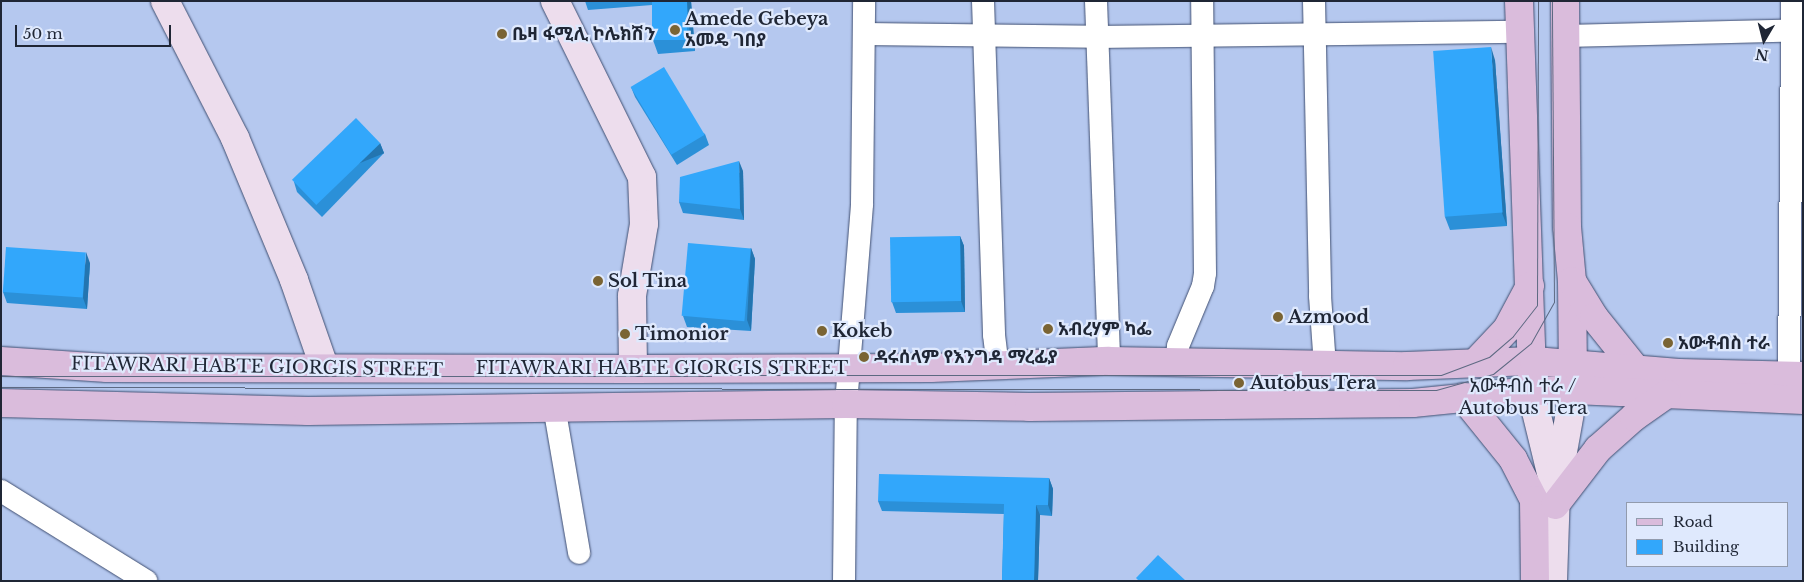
<!DOCTYPE html>
<html>
<head>
<meta charset="utf-8">
<style>
	body { margin:0 }
	#map { position:relative; width:1804px; height:582px; overflow:hidden; background:#b5c8ef; font-family:"Libre Baskerville","Noto Sans Ethiopic",serif }
	div>[style] { position:absolute }
	[style*='--x'] { left:calc(var(--x)*1px); top:calc(var(--y)*1px); width:calc(var(--w)*1px); rotate:calc(var(--a)*1deg) }
	.roads { filter:drop-shadow(0 0 1px #404f71) drop-shadow(0 0 1px #404f71) }
	.street>* { height:22px; margin:-11px; padding:0 11px; transform-origin:11px; border-radius:11px; background:#fff }
	.secondary>* { height:28px; margin:-14px; padding:0 14px; transform-origin:14px; border-radius:14px; background:#eddded }
	.primary>* { height:28px; margin:-14px; padding:0 14px; transform-origin:14px; border-radius:14px; background:#dabcdc }
	.tram>* { height:1px; margin:-0.5px; padding:0 0.5px; transform-origin:0.5px; border-radius:0.5px; background:#5d6982 }
	.wall>* { inset:0; background:#2b90d8 }
	.shaded-wall>* { inset:0; background:#2375b0; transform-origin:0 0 }
	.building>* { inset:0; background:#32a7fb; transform-origin:0 0 }
	.dots>* { width:14px; height:14px; translate:-50% -50%; box-sizing:border-box; border:2px solid #dfe9fd; border-radius:50% }
	span { translate:-50% -50%; white-space:nowrap; text-align:center; line-height:1.15; -webkit-text-stroke:4.5px #dfe9fd; paint-order:stroke }
	.poi-label { font-size:18px; color:#1f2635; font-weight:700 }
	.left { translate:0 -50%; text-align:left }
	.street-label { font-size:18px; color:#1f2635 }
	.neighbourhood-label { font-size:19px; color:#1f2635 }
	.frame { position:absolute; inset:0; border:2px solid #1f2635; pointer-events:none }
	.legend { position:absolute; left:1626px; top:502px; width:162px; height:65px; box-sizing:border-box; background:#dfe9fd; border:1px solid #929bad; margin:0; padding:6px 9px; list-style:none; font-size:15px; color:#1f2635 }
	.legend li { display:flex; align-items:center; gap:10px; height:25px }
	.legend b { width:25px; border:1px solid #929bad }
	.north { position:absolute; left:1739px; top:15px; width:50px; height:50px; -webkit-text-stroke:4px #dfe9fd; paint-order:stroke; rotate:188deg; font-size:14px; font-weight:700; line-height:20px; text-align:center; color:#1f2635 }
	.north::after { content:''; display:block; margin:auto; width:18px; height:22px; background:#1f2635; clip-path:polygon(50% 0,100% 100%,50% 72%,0 100%) }
	.scale { position:absolute; left:15px; top:25px; width:156px; height:22px; box-sizing:border-box; border:2px solid #1f2635; border-top:0; padding-left:6px; font-size:15px; line-height:18px; white-space:nowrap; color:#1f2635; -webkit-text-stroke:4px #dfe9fd; paint-order:stroke }
</style>
</head>
<body>
<div id="map">
	<div class="roads">
		<div class="street">
			<div style="--x:983;--y:1;--w:334;--a:88.1"></div>
			<div style="--x:994;--y:335;--w:31;--a:83"></div>
			<div style="--x:1096;--y:1;--w:360;--a:87.9"></div>
			<div style="--x:1314;--y:1;--w:295;--a:88.8"></div>
			<div style="--x:1320;--y:296;--w:69;--a:85.9"></div>
			<div style="--x:864;--y:34;--w:232;--a:0.7"></div>
			<div style="--x:1096;--y:37;--w:422;--a:-0.7"></div>
			<div style="--x:1565;--y:36;--w:238;--a:-1.4"></div>
			<div style="--x:1176;--y:363;--w:17;--a:-83"></div>
			<div style="--x:1178;--y:346;--w:65;--a:-67.4"></div>
			<div style="--x:1203;--y:286;--w:13;--a:-81"></div>
			<div style="--x:1205;--y:273;--w:272;--a:-90.6"></div>
			<div style="--x:1789;--y:376;--w:375;--a:-89.5"></div>
			<div style="--x:554;--y:406;--w:149;--a:80.3"></div>
			<div style="--x:1;--y:491;--w:171;--a:31.8"></div>
			<div style="--x:844;--y:581;--w:177;--a:-89.4"></div>
			<div style="--x:846;--y:404;--w:201;--a:-85.4"></div>
			<div style="--x:862;--y:204;--w:203;--a:-89.4"></div>
		</div>
		<div class="secondary">
			<div style="--x:165;--y:1;--w:154;--a:62.9"></div>
			<div style="--x:235;--y:138;--w:154;--a:67.4"></div>
			<div style="--x:294;--y:280;--w:91;--a:70.8"></div>
			<div style="--x:555;--y:1;--w:196;--a:63.7"></div>
			<div style="--x:642;--y:177;--w:47;--a:87.6"></div>
			<div style="--x:644;--y:224;--w:73;--a:99.5"></div>
			<div style="--x:632;--y:296;--w:73;--a:89.2"></div>
			<div style="--x:1531;--y:391;--w:93;--a:76.3"></div>
			<div style="--x:1553;--y:581;--w:90;--a:-88.1"></div>
			<div style="--x:1556;--y:491;--w:103;--a:-79.9"></div>
		</div>
		<div class="primary">
			<div style="--x:1519;--y:1;--w:378;--a:88"></div>
			<div style="--x:1565;--y:1;--w:226;--a:89.5"></div>
			<div style="--x:1567;--y:227;--w:54;--a:84.7"></div>
			<div style="--x:1572;--y:281;--w:98;--a:89.4"></div>
			<div style="--x:1572;--y:281;--w:42;--a:58.6"></div>
			<div style="--x:1594;--y:317;--w:65;--a:51.2"></div>
			<div style="--x:1;--y:361;--w:106;--a:3.8"></div>
			<div style="--x:107;--y:368;--w:526;--a:0.11"></div>
			<div style="--x:633;--y:369;--w:298;--a:-0.2"></div>
			<div style="--x:931;--y:368;--w:178;--a:-2.3"></div>
			<div style="--x:1109;--y:361;--w:298;--a:1"></div>
			<div style="--x:1407;--y:366;--w:127;--a:-2.3"></div>
			<div style="--x:1534;--y:361;--w:145;--a:4.7"></div>
			<div style="--x:1679;--y:373;--w:124;--a:1.4"></div>
			<div style="--x:1475;--y:363;--w:47;--a:-46.7"></div>
			<div style="--x:1507;--y:329;--w:49;--a:-61.9"></div>
			<div style="--x:1463;--y:397;--w:80;--a:51.1"></div>
			<div style="--x:1513;--y:459;--w:46;--a:62.9"></div>
			<div style="--x:1534;--y:500;--w:81;--a:89.3"></div>
			<div style="--x:1;--y:403;--w:307;--a:1.5"></div>
			<div style="--x:308;--y:411;--w:538;--a:-0.75"></div>
			<div style="--x:846;--y:404;--w:183;--a:0.9"></div>
			<div style="--x:1029;--y:407;--w:384;--a:-0.6"></div>
			<div style="--x:1413;--y:403;--w:119;--a:-5.8"></div>
			<div style="--x:1531;--y:391;--w:43;--a:-1.3"></div>
			<div style="--x:1574;--y:390;--w:229;--a:2.5"></div>
			<div style="--x:1555;--y:505;--w:71;--a:-52.5"></div>
			<div style="--x:1598;--y:449;--w:48;--a:-41.6"></div>
			<div style="--x:1634;--y:417;--w:40;--a:-34.9"></div>
		</div>
	</div>
	<div class="tram">
		<div style="--x:1;--y:376;--w:1440;--a:-0.04"></div>
		<div style="--x:1441;--y:375;--w:51;--a:-20.6"></div>
		<div style="--x:1489;--y:357;--w:32;--a:-41"></div>
		<div style="--x:1513;--y:336;--w:39;--a:-52"></div>
		<div style="--x:1537;--y:305;--w:304;--a:-89.8"></div>
		<div style="--x:1;--y:387;--w:1435;--a:0.12"></div>
		<div style="--x:1436;--y:390;--w:59;--a:-15.7"></div>
		<div style="--x:1493;--y:374;--w:49;--a:-39.2"></div>
		<div style="--x:1531;--y:343;--w:47;--a:-60.7"></div>
		<div style="--x:1554;--y:302;--w:301;--a:-90.4"></div>
	</div>
	<div class="wall">
		<div style="clip-path:polygon(585px 1px,691px 1px,695px 51px,658px 54px,653px 40px,652px 5px,588px 10px)"></div>
		<div style="clip-path:polygon(1495px 60px,1507px 226px,1450px 230px,1445px 217px)"></div>
		<div style="clip-path:polygon(631px 87px,705px 134px,709px 145px,677px 165px,635px 97px)"></div>
		<div style="clip-path:polygon(380px 143px,384px 153px,322px 217px,297px 192px,294px 182px)"></div>
		<div style="clip-path:polygon(743px 171px,744px 220px,683px 213px,679px 202px)"></div>
		<div style="clip-path:polygon(960px 236px,964px 246px,965px 312px,896px 313px,892px 302px)"></div>
		<div style="clip-path:polygon(751px 248px,755px 259px,751px 331px,687px 327px,683px 316px)"></div>
		<div style="clip-path:polygon(90px 263px,87px 309px,7px 303px,3px 292px)"></div>
		<div style="clip-path:polygon(1049px 478px,1053px 489px,1052px 516px,1040px 515px,1038px 581px,1002px 581px,1004px 514px,882px 511px,878px 501px)"></div>
	</div>
	<div class="shaded-wall">
		<div style="clip-path:polygon(687px 1px,691px 1px,695px 51px,690px 37px)"></div>
		<div style="clip-path:polygon(1491px 47px,1495px 60px,1507px 226px,1502px 213px)"></div>
		<div style="left:380px;top:143px;width:11px;height:88px;rotate:68deg"></div>
		<div style="clip-path:polygon(739px 161px,743px 171px,744px 220px,740px 209px)"></div>
		<div style="clip-path:polygon(960px 236px,964px 246px,965px 312px,961px 301px)"></div>
		<div style="clip-path:polygon(751px 248px,755px 259px,751px 331px,747px 320px)"></div>
		<div style="clip-path:polygon(86px 252px,90px 263px,87px 309px,83px 298px)"></div>
		<div style="clip-path:polygon(1049px 478px,1053px 489px,1052px 516px,1048px 505px)"></div>
		<div style="clip-path:polygon(1036px 505px,1040px 515px,1038px 581px,1034px 581px)"></div>
	</div>
	<div class="building">
		<div style="left:652px;top:1px;width:35px;height:39px"></div>
		<div style="left:1491px;top:47px;width:166px;height:58px;rotate:86deg"></div>
		<div style="left:664px;top:67px;width:79px;height:39px;rotate:59deg"></div>
		<div style="left:356px;top:118px;width:35px;height:89px;rotate:46deg"></div>
		<div style="clip-path:polygon(739px 161px,740px 209px,679px 202px,680px 177px)"></div>
		<div style="left:960px;top:236px;width:65px;height:70px;rotate:89deg"></div>
		<div style="left:688px;top:243px;width:63px;height:73px;rotate:5deg"></div>
		<div style="left:6px;top:247px;width:80px;height:45px;rotate:4deg"></div>
		<div style="clip-path:polygon(879px 474px,1049px 478px,1048px 505px,1036px 505px,1034px 581px,1002px 581px,1004px 504px,878px 501px)"></div>
		<div style="clip-path:polygon(1158px 555px,1186px 581px,1139px 581px,1136px 578px)"></div>
	</div>
	<div class="dots">
		<div style="left:675px;top:30px;background:#7a6434"></div>
		<div style="left:502px;top:34px;background:#7a6434"></div>
		<div style="left:598px;top:281px;background:#7a6434"></div>
		<div style="left:1278px;top:317px;background:#7a6434"></div>
		<div style="left:1048px;top:329px;background:#7a6434"></div>
		<div style="left:822px;top:331px;background:#7a6434"></div>
		<div style="left:625px;top:334px;background:#7a6434"></div>
		<div style="left:1668px;top:343px;background:#7a6434"></div>
		<div style="left:864px;top:357px;background:#7a6434"></div>
		<div style="left:1239px;top:383px;background:#7a6434"></div>
	</div>
	<div class="poi-label">
		<span class="left" style="left:685px;top:30px">Amede Gebeya<br>አመዴ ገበያ</span>
		<span class="left" style="left:512px;top:34px">ቤዛ ፋሚሊ ኮሌክሽን</span>
		<span class="left" style="left:608px;top:281px">Sol Tina</span>
		<span class="left" style="left:1288px;top:317px">Azmood</span>
		<span class="left" style="left:1058px;top:329px">አብረሃም ካፌ</span>
		<span class="left" style="left:832px;top:331px">Kokeb</span>
		<span class="left" style="left:635px;top:334px">Timonior</span>
		<span class="left" style="left:1678px;top:343px">አውቶብስ ተራ</span>
		<span class="left" style="left:874px;top:357px">ዳሩሰላም የእንግዳ ማረፊያ</span>
		<span class="left" style="left:1250px;top:383px">Autobus Tera</span>
	</div>
	<div class="street-label">
		<span style="left:257px;top:367px;rotate:1deg">FITAWRARI HABTE GIORGIS STREET</span>
		<span style="left:662px;top:368px">FITAWRARI HABTE GIORGIS STREET</span>
	</div>
	<div class="neighbourhood-label">
		<span style="left:1523px;top:397px">አውቶብስ ተራ /<br>Autobus Tera</span>
	</div>
	<div class="frame"></div>
	<ul class="legend">
	<li><b style="height:6px;background:#dabcdc"></b>Road</li>
	<li><b style="height:14px;background:#32a7fb"></b>Building</li>
	</ul>
	<div class="north">N</div>
	<div class="scale">50 m</div>
</div>
</body>
</html>
